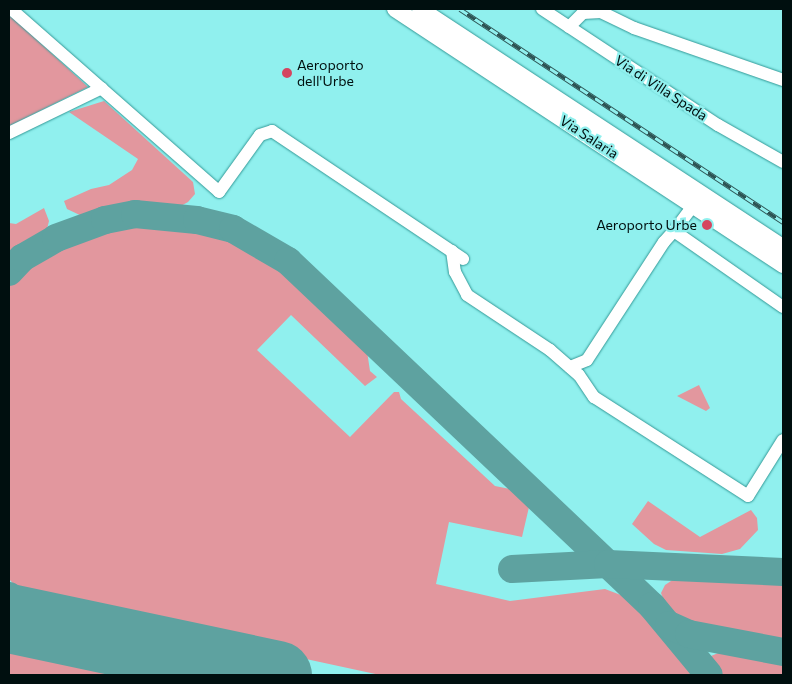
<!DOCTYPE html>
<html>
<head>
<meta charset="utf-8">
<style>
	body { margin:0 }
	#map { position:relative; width:792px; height:684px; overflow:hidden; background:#90f0ee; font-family:Commissioner,sans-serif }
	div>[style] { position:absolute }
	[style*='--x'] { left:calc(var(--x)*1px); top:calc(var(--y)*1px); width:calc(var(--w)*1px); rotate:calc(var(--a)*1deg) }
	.green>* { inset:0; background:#e2979e }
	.taxiway>* { height:28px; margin:-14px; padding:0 14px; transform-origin:14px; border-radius:14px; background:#5ea2a0 }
	.runway>* { height:69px; margin:-34.5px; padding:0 34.5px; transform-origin:34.5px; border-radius:34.5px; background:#5ea2a0 }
	.roads { filter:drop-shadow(0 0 1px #339997) drop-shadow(0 0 1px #339997) }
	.minor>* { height:12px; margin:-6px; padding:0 6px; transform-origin:6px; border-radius:6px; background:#fff }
	.major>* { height:16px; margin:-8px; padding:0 8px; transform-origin:8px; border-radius:8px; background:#fff }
	.rail>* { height:5px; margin-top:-2.5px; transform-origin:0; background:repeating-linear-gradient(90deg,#90f0ee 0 9px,#2c5353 0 18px); box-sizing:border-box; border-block:1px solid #2c5353 }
	.dots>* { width:14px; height:14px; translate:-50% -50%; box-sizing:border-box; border:2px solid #90f0ee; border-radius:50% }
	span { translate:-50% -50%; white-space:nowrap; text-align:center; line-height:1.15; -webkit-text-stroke:4.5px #90f0ee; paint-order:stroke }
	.poi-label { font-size:14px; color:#000f0f }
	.left { translate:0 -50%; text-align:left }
	.right { translate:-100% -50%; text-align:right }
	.street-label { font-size:14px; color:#000f0f }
	.frame { position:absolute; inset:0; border:10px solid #000f0f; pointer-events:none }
</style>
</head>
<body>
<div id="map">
	<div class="green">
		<div style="clip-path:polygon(9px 14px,88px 87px,9px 126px)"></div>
		<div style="clip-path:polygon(104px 101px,193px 182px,195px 194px,188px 202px,179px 207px,119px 208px,84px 217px,67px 209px,64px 201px,91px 189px,109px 185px,132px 170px,138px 159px,69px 112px)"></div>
		<div style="clip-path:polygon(44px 208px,49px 221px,46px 233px,9px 259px,9px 223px,16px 224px)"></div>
		<div style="clip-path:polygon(146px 224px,219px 236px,253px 253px,287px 276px,367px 351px,370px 371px,377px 377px,365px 386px,291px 315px,257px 350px,350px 437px,394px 392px,399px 392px,401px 399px,495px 486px,515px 490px,529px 507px,522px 537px,449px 522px,436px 584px,510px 601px,605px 589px,626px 597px,658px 625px,697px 675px,380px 675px,27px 599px,9px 579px,9px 285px,30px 266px,86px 236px)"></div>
		<div style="clip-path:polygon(699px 385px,710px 408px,706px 411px,677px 396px)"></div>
		<div style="clip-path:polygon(648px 501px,700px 537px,751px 510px,757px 518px,758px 530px,740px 549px,722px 554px,666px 550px,654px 544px,632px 524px)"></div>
		<div style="clip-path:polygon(674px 579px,783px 585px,783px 642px,677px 619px,666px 606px,661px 593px,665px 585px)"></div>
		<div style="clip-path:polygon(21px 648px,146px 675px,9px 675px,9px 653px)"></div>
		<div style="clip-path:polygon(723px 651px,783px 663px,783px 675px,717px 675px,711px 666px,711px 656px)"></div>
	</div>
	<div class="taxiway">
		<div style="--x:9;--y:272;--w:19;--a:-47"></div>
		<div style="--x:22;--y:258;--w:39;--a:-30"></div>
		<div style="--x:56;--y:238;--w:52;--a:-20.2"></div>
		<div style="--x:105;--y:220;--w:31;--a:-11"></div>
		<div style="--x:135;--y:214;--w:62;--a:5.5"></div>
		<div style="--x:197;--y:220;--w:37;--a:14"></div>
		<div style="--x:233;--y:229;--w:64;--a:30.2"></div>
		<div style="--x:288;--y:261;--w:502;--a:43.46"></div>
		<div style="--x:652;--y:606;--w:89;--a:50.4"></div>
		<div style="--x:512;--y:569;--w:96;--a:-3"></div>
		<div style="--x:608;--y:564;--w:175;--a:2.6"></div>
		<div style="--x:9;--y:596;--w:23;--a:50"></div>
		<div style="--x:24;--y:614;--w:29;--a:27"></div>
		<div style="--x:669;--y:625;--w:22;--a:24"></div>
		<div style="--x:689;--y:634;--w:96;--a:10.8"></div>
		<div style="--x:9;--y:637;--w:42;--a:-13.7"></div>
	</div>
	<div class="runway">
		<div style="--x:9;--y:618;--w:274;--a:12"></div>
	</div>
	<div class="roads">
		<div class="minor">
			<div style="--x:11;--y:9;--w:277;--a:41.3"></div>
			<div style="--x:219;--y:192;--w:70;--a:-54.3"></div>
			<div style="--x:260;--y:135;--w:13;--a:-18"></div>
			<div style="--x:272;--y:131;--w:230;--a:33.8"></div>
			<div style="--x:542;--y:9;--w:211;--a:33.4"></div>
			<div style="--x:718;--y:125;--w:75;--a:29.6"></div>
			<div style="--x:569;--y:27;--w:20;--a:-45"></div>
			<div style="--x:583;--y:13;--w:18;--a:-3"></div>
			<div style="--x:601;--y:12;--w:37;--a:26"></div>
			<div style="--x:634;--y:28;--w:158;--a:19.2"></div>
			<div style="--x:9;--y:133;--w:103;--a:-25.8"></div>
			<div style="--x:674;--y:231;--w:40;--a:-53"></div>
			<div style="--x:452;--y:251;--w:21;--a:82"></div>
			<div style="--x:455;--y:272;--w:26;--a:62"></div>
			<div style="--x:467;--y:295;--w:100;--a:33.5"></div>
			<div style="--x:550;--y:350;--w:38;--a:41"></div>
			<div style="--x:579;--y:375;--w:27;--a:56"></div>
			<div style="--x:594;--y:397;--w:183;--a:32.7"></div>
			<div style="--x:748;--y:496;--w:66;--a:-58"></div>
			<div style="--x:570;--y:367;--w:18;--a:-22"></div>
			<div style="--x:587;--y:360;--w:141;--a:-56.9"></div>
			<div style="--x:664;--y:242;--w:15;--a:-48"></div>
			<div style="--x:674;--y:231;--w:133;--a:34.9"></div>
		</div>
		<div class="major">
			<div style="--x:395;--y:9;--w:465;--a:33.4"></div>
			<div style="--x:420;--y:9;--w:434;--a:33.3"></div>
		</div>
	</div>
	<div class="rail">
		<div style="--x:460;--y:9;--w:387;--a:33.4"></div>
	</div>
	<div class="dots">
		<div style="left:287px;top:73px;background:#d5455f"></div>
		<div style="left:707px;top:225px;background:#d5455f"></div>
	</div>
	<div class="poi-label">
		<span class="left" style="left:297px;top:73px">Aeroporto<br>dell'Urbe</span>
		<span class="right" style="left:697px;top:225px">Aeroporto Urbe</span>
	</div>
	<div class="street-label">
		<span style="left:661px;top:88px;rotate:33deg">Via di Villa Spada</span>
		<span style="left:589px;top:137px;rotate:33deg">Via Salaria</span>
	</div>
	<div class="frame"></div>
</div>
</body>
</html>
